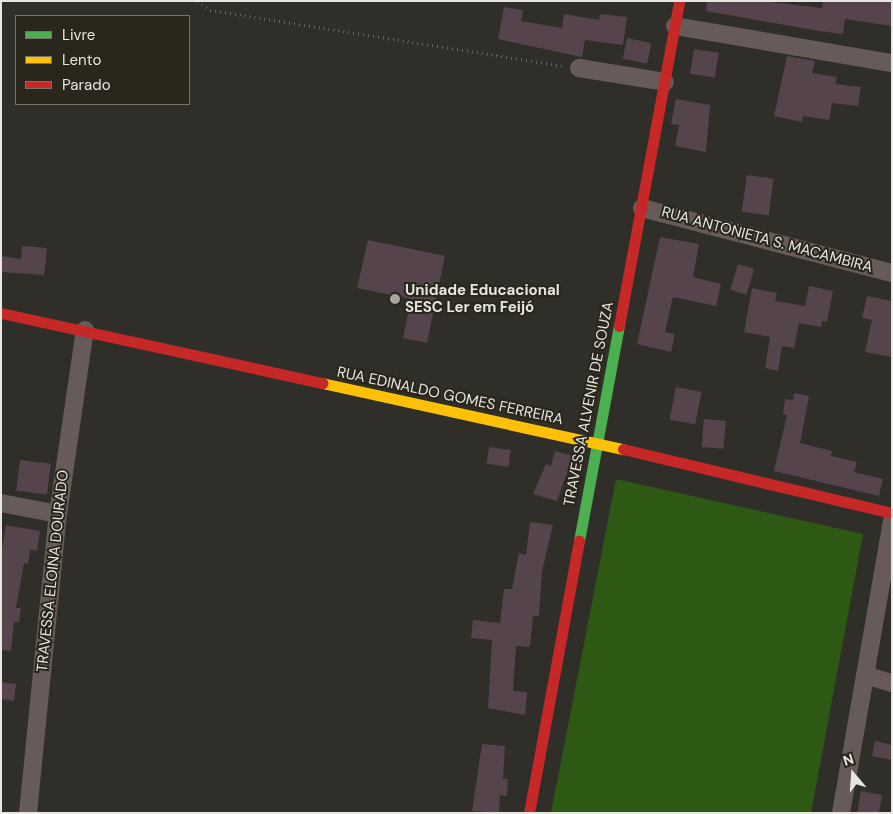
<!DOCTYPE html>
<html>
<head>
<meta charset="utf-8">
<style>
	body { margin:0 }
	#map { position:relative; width:893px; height:814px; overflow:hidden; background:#302e29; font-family:"DM Sans",sans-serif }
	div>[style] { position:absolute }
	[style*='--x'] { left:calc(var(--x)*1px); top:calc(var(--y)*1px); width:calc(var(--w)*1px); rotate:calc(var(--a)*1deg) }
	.green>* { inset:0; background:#2d5915 }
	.building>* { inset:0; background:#55444b; transform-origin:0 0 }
	.path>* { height:3px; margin-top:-1.5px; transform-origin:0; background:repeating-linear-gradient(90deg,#6b6260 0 1px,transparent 0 5px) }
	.street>* { height:18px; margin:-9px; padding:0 9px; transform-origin:9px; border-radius:9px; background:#675b5a }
	.fast>* { height:11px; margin:-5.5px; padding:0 5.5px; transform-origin:5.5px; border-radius:5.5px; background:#4caf50 }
	.slow>* { height:11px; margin:-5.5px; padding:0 5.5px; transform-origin:5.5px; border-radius:5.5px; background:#ffc107 }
	.jam>* { height:11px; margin:-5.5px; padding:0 5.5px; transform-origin:5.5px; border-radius:5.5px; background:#c62828 }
	.dots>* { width:14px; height:14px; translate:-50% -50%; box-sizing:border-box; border:2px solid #29261c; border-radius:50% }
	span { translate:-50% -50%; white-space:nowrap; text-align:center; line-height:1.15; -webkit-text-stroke:4px #29261c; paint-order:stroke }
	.street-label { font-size:15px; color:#e8e6e0 }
	.poi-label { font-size:15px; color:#e8e6e0; font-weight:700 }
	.left { translate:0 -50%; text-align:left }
	.frame { position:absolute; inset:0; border:2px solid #e8e6e0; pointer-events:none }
	.legend { position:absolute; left:15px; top:15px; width:175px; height:90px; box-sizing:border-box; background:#29261c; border:1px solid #75736a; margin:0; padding:6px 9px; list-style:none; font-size:15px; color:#e8e6e0 }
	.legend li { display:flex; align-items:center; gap:10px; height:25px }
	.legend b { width:25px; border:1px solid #75736a }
	.north { position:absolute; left:828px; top:749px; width:50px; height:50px; -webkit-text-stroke:4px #29261c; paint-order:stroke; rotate:342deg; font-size:14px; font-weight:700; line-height:20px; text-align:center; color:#e8e6e0 }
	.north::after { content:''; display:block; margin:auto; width:18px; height:22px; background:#e8e6e0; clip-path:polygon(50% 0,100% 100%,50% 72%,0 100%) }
</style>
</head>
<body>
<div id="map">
	<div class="green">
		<div style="clip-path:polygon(616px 479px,863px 534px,811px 813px,551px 813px)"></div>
	</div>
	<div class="building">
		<div style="clip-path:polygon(707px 1px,761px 1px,822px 8px,823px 1px,892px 1px,892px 26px,845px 19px,843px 34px,819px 31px,706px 11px)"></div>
		<div style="clip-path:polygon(504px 7px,523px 10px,521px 21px,562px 28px,564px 14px,599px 20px,600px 14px,627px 17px,623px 45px,585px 40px,582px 57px,498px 39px)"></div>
		<div style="left:627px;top:38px;width:25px;height:21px;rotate:12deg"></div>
		<div style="left:694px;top:49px;width:25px;height:25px;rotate:9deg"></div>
		<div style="clip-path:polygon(787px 56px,815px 61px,812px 73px,837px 77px,835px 84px,861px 87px,858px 106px,832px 103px,829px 120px,803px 116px,802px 122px,774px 116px)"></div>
		<div style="clip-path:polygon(676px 99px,710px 105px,706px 152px,675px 146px,679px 125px,671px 124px)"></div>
		<div style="left:747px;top:175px;width:27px;height:37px;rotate:8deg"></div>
		<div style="clip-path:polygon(660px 237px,699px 244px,693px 277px,721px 284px,716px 306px,673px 297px,665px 332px,675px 334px,671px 352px,637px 344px)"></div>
		<div style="clip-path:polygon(368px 240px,445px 256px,427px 343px,403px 338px,411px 299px,357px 288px)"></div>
		<div style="clip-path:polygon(22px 246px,47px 248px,44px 275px,1px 272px,1px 256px,21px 259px)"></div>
		<div style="left:738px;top:264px;width:17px;height:27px;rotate:17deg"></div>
		<div style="clip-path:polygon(809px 286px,833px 291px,827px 322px,822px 321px,821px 327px,799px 323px,794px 348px,782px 346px,778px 371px,765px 368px,770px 337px,744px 332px,752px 288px,777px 293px,775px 301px,805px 306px)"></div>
		<div style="clip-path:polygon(867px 296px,892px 301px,892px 357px,865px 352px,872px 320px,862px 318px)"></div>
		<div style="left:676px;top:387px;width:26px;height:33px;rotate:11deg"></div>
		<div style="clip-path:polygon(794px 393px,809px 396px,800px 443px,832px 451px,831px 456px,857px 462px,854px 472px,883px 479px,879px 496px,774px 471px,787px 415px,783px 414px,785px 399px,793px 400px)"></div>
		<div style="left:704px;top:419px;width:22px;height:28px;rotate:5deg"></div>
		<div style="left:489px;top:447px;width:22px;height:17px;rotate:8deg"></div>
		<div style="clip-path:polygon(555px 451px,573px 456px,557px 501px,533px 494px,546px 464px,551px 466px)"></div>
		<div style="left:20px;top:460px;width:31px;height:31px;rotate:7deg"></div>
		<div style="clip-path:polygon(530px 522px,553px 525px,542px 571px,539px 616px,533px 616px,530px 647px,516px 646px,513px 691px,527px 692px,525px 715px,488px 708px,492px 640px,471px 638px,473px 620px,500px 623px,504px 589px,512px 589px,519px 553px,526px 555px)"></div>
		<div style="clip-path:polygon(6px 525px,40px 531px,37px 551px,30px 550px,28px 564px,24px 563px,16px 608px,21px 608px,19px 622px,14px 622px,11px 651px,1px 650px,1px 554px)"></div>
		<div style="clip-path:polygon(1px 682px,16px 684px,14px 701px,1px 699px)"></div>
		<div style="clip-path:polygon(875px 741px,892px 745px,892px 760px,872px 756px)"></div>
		<div style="clip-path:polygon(482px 744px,505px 746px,503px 779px,508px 779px,507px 796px,500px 795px,499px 813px,472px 811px)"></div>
		<div style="clip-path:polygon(861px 791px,882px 795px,879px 813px,857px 813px)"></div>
	</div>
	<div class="path">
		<div style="--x:198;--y:1;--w:15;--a:37"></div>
		<div style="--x:210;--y:10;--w:357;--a:9"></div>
	</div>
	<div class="street">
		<div style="--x:675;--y:26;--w:220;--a:9.7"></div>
		<div style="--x:579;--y:68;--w:87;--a:9.2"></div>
		<div style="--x:642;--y:208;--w:258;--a:14.6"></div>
		<div style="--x:1;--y:503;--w:58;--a:10.9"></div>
		<div style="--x:865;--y:675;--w:28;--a:17"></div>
		<div style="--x:28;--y:813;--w:301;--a:-84.3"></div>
		<div style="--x:58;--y:514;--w:186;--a:-81.7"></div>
		<div style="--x:841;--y:813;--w:297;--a:-80.1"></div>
	</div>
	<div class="fast">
		<div style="--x:579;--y:541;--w:219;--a:-79.5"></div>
	</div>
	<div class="slow">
		<div style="--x:322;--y:383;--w:308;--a:12.4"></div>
	</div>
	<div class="jam">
		<div style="--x:1;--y:313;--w:329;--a:12.3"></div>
		<div style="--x:619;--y:326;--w:330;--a:-79.5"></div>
		<div style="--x:623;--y:449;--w:277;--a:13.4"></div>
		<div style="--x:529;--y:813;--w:277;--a:-79.6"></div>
	</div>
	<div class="dots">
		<div style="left:395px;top:299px;background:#a8a6a0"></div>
	</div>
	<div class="street-label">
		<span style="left:767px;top:240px;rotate:15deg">RUA ANTONIETA S. MACAMBIRA</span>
		<span style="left:450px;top:396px;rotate:12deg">RUA EDINALDO GOMES FERREIRA</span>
		<span style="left:589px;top:404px;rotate:-79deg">TRAVESSA ALVENIR DE SOUZA</span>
		<span style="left:53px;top:571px;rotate:-84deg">TRAVESSA ELOINA DOURADO</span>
	</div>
	<div class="poi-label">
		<span class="left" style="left:405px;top:299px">Unidade Educacional<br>SESC Ler em Feijó</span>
	</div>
	<div class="frame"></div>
	<ul class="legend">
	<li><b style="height:6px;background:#4caf50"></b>Livre</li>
	<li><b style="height:6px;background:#ffc107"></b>Lento</li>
	<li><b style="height:6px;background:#c62828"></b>Parado</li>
	</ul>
	<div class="north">N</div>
</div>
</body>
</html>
